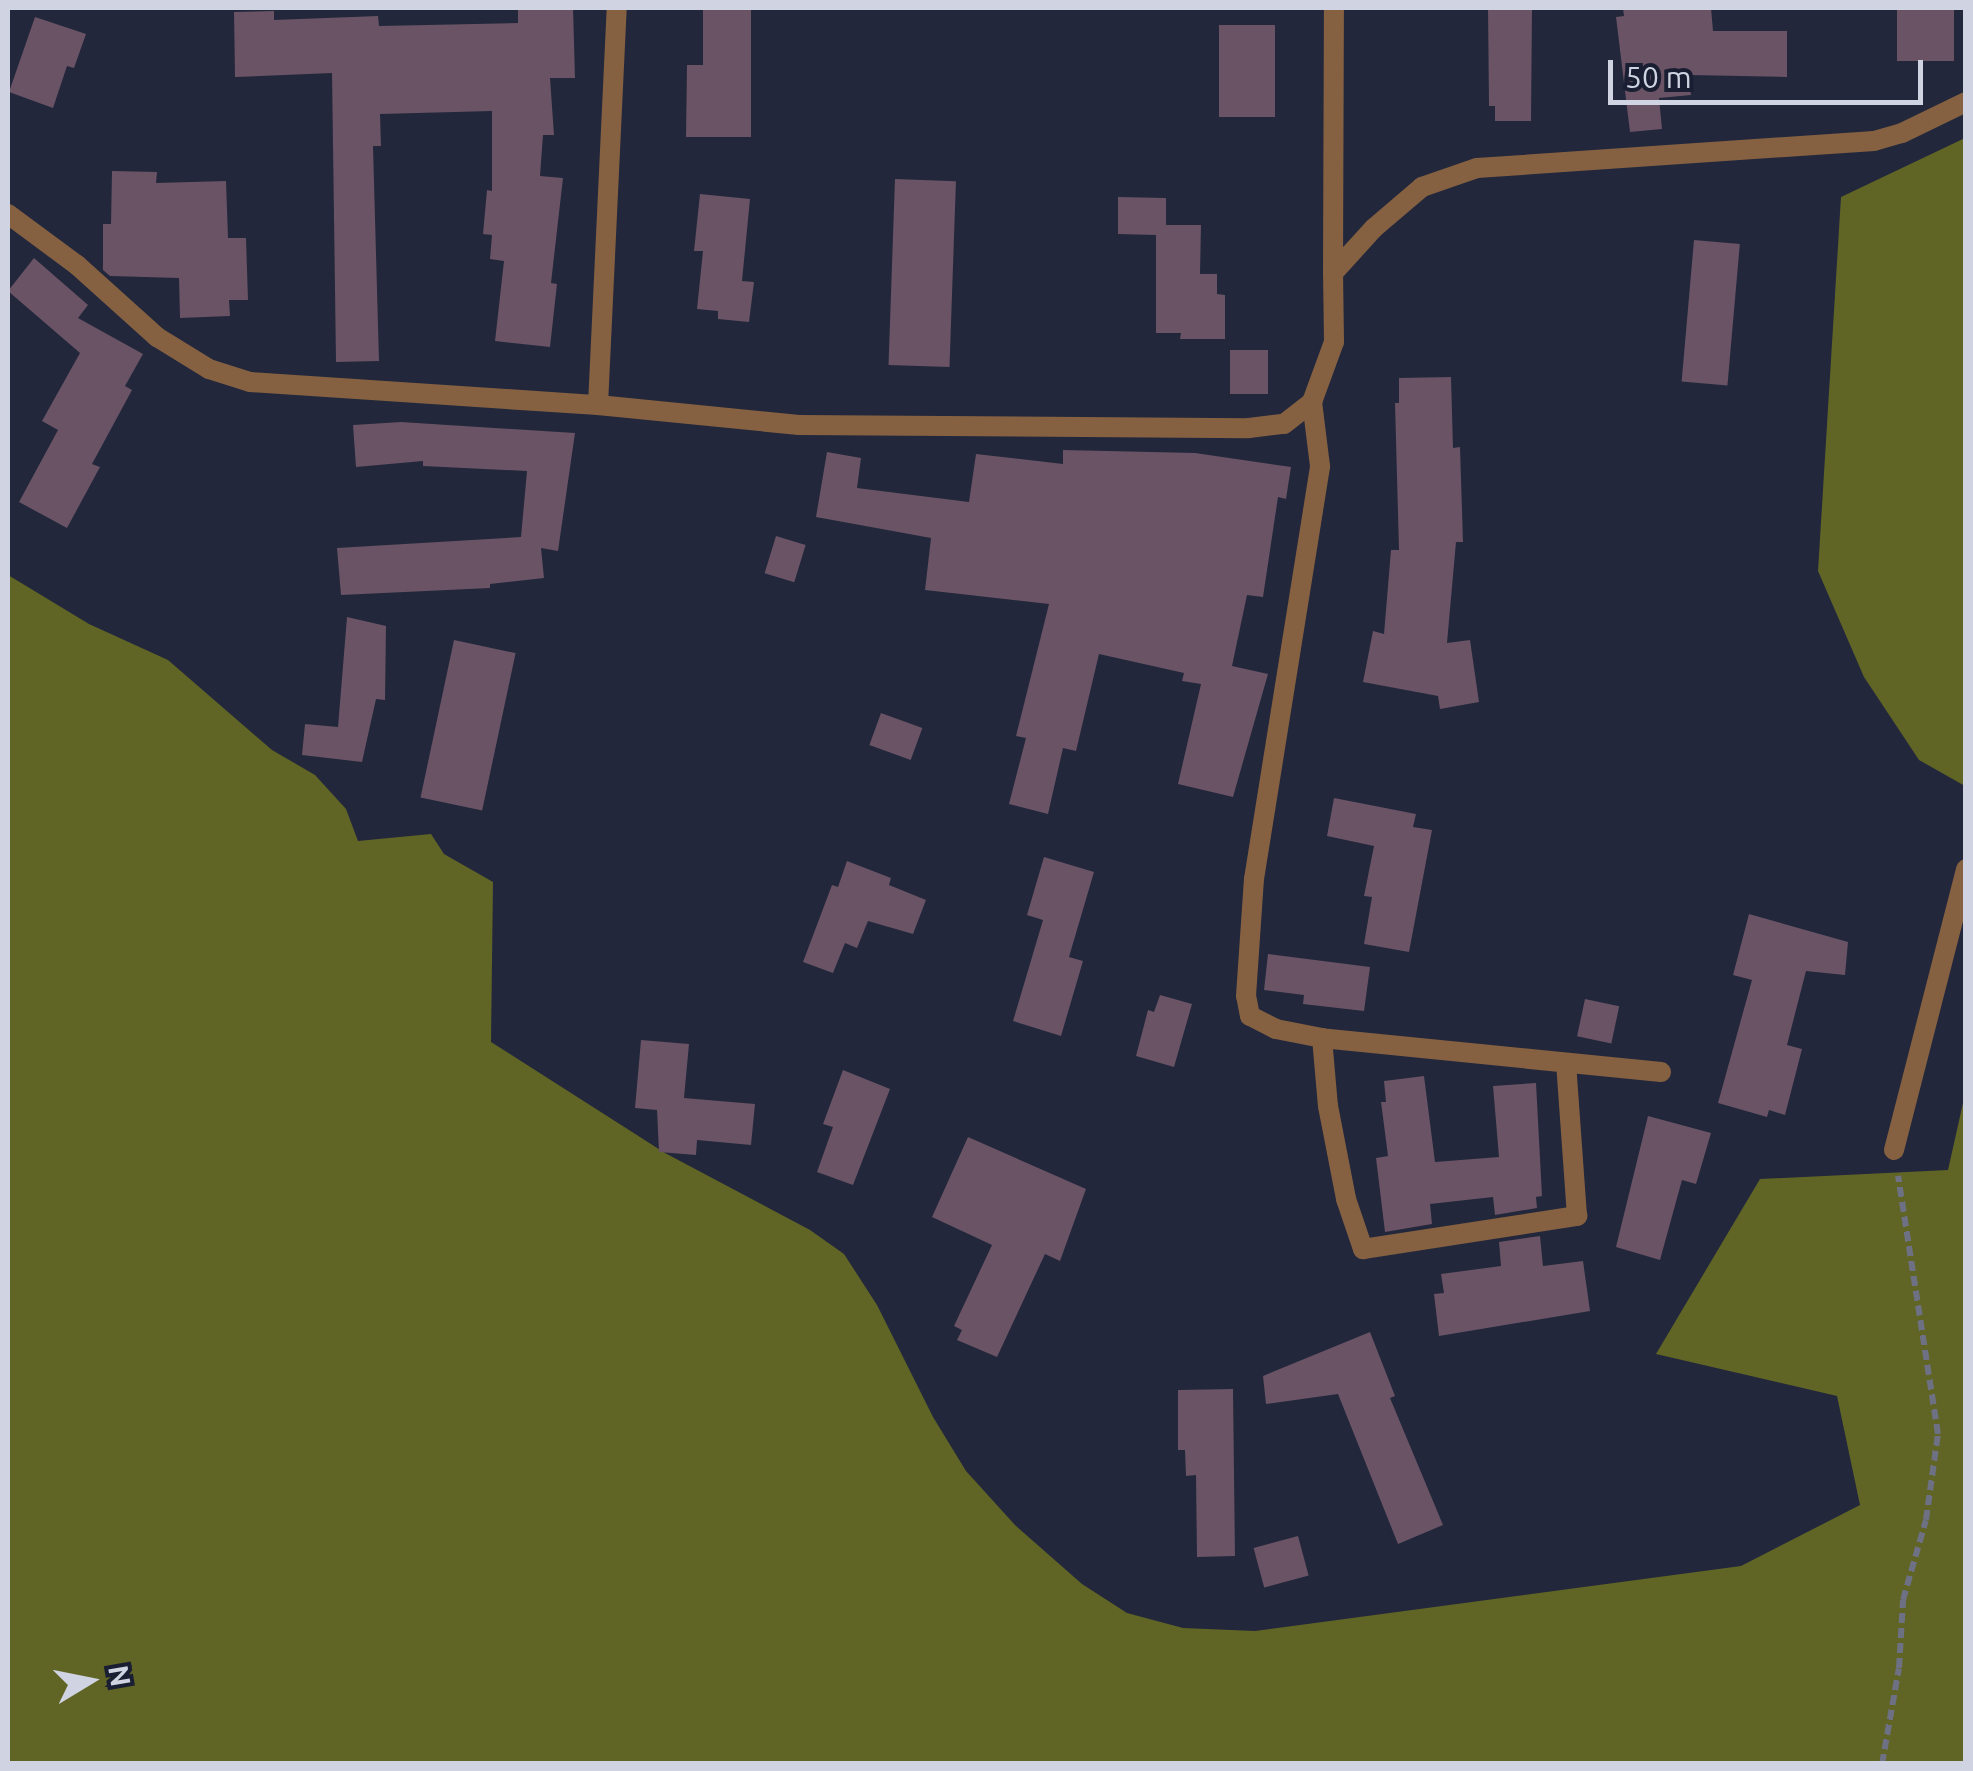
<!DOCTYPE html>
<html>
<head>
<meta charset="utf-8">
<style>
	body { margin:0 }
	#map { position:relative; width:1973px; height:1771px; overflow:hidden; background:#22273c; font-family:Ubuntu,sans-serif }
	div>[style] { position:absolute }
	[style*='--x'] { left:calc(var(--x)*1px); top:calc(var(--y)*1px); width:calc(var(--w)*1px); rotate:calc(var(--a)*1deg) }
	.forest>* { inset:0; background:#606425 }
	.building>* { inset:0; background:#695364; transform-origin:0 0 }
	.path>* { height:6px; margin-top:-3px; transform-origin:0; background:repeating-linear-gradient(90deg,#6d7183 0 10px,transparent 0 15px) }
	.minor>* { height:20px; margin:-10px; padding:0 10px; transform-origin:10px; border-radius:10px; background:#856141 }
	span { translate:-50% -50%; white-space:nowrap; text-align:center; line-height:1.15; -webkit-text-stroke:9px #191e32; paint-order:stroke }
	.frame { position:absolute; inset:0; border:10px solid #d0d4e2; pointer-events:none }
	.north { position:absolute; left:40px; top:1631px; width:100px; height:100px; -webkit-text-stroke:8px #191e32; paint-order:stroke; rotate:80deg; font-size:28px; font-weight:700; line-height:40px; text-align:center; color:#d0d4e2 }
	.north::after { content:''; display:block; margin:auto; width:35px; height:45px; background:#d0d4e2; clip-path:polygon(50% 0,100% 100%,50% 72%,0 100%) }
	.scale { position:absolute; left:1608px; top:60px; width:315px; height:45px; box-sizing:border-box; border:5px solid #d0d4e2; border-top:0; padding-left:12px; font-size:30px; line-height:35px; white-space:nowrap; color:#d0d4e2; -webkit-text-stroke:8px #191e32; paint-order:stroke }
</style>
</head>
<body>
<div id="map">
	<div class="forest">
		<div style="clip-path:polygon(1965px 138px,1966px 138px,1965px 786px,1919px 760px,1864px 677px,1818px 571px,1841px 197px)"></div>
		<div style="clip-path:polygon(8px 575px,89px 624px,168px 660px,272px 750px,315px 775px,346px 809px,358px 841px,431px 834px,444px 854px,493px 882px,491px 1042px,665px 1153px,810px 1230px,844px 1254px,877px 1305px,933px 1417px,966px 1471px,1015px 1525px,1082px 1584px,1127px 1613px,1183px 1628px,1255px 1631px,1741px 1566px,1860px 1505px,1837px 1396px,1656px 1354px,1760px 1179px,1948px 1170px,1965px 1094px,1965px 1763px,8px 1763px)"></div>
	</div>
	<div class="building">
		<div style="clip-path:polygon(518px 8px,573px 8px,575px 78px,550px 78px,554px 135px,543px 135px,540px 176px,563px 178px,551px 283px,557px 284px,550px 347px,495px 341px,504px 261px,490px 259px,492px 235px,483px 234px,487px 190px,492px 191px,492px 111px,380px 114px,381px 146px,373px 146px,379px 361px,336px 362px,332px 73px,235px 77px,234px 12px,274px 11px,274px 20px,378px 16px,379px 26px,518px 23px)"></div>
		<div style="clip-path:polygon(703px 8px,751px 8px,751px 137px,686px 137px,687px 65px,703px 65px)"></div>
		<div style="clip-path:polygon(1488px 8px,1532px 8px,1531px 121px,1495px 121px,1495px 106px,1489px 106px)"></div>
		<div style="clip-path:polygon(1623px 8px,1711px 8px,1713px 31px,1787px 31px,1787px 77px,1689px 75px,1691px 95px,1659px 98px,1662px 129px,1630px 132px,1616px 17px,1624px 16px)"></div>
		<div style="left:1897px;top:8px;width:57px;height:53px"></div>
		<div style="clip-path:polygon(35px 17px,86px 34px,74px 68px,67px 66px,53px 108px,9px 92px)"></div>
		<div style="left:1219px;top:25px;width:56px;height:92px"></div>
		<div style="clip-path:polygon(112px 171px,157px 172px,156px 183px,226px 181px,228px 238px,246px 238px,248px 300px,229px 300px,230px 316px,180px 318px,179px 278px,110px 276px,103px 270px,103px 224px,111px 224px)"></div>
		<div style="left:895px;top:179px;width:61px;height:186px;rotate:2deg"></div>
		<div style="clip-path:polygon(700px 194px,750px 199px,742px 281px,754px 282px,749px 322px,718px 319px,718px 311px,697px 309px,703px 251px,694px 251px)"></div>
		<div style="clip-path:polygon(1118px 197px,1166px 198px,1166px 225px,1201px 225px,1200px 274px,1217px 274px,1217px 294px,1225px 295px,1225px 339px,1180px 339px,1181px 333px,1156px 333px,1156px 235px,1118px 234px)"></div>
		<div style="left:1694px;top:240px;width:46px;height:142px;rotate:5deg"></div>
		<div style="clip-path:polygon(34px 258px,88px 305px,78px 318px,143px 354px,125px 386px,132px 390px,92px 464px,100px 467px,67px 528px,19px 502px,58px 430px,42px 421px,80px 353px,8px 291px)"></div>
		<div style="left:1230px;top:350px;width:38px;height:44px"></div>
		<div style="clip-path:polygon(1451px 377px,1453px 448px,1460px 447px,1463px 542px,1456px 542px,1447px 643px,1470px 640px,1479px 702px,1440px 709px,1438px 696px,1363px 682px,1373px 631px,1384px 634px,1391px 550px,1399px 550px,1395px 403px,1399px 403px,1399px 378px)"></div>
		<div style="clip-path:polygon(401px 422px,575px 433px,558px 551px,541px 548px,544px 578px,490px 584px,490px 588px,341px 595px,337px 548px,521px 537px,527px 471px,423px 466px,423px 461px,356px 467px,353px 425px)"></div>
		<div style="clip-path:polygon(1063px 450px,1195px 453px,1291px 467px,1286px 499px,1278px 497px,1263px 597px,1247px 595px,1232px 666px,1268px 674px,1233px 797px,1178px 784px,1201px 684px,1182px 681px,1184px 673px,1099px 654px,1076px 751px,1063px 748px,1048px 814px,1009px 804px,1026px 738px,1016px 736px,1049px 604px,925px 590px,931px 538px,816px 517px,827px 452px,861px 458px,857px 488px,969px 502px,976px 454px,1063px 464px)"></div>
		<div style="left:776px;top:536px;width:31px;height:39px;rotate:17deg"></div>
		<div style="clip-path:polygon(347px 617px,386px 626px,385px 700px,376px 699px,362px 762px,302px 755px,305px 724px,338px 727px)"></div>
		<div style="left:454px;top:640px;width:63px;height:161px;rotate:12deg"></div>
		<div style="left:881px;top:713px;width:44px;height:34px;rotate:20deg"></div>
		<div style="clip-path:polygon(1334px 798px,1416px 814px,1413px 827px,1432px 830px,1409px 952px,1364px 944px,1372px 897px,1364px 896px,1374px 846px,1327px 836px)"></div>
		<div style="clip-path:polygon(1044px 857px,1094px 872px,1069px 957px,1083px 961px,1061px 1036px,1013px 1021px,1043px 920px,1027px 915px)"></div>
		<div style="clip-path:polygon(847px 861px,891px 878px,889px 885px,926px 900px,913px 934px,868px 921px,857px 948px,845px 943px,833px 973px,803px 962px,832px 885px,838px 887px)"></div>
		<div style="clip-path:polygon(1749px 914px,1848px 942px,1845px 975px,1806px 971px,1787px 1045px,1802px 1049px,1785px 1115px,1769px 1110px,1767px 1117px,1718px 1103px,1752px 980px,1733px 975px)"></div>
		<div style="clip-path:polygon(1268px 954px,1370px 967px,1364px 1011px,1303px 1004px,1304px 995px,1264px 990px)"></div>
		<div style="clip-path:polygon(1160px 995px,1192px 1004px,1174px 1067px,1136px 1056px,1148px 1010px,1154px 1012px)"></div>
		<div style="left:1585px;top:999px;width:35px;height:38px;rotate:12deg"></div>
		<div style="clip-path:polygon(641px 1040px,689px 1044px,684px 1098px,755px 1104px,751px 1145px,697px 1140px,696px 1155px,659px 1152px,657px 1110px,635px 1108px)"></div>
		<div style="clip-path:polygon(843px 1070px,890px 1089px,853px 1185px,817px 1172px,833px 1127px,823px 1124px)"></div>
		<div style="clip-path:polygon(1424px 1076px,1435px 1162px,1499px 1157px,1493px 1086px,1536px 1083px,1542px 1196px,1536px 1197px,1537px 1208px,1495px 1215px,1493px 1197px,1430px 1204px,1432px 1224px,1385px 1232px,1376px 1158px,1388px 1156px,1381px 1102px,1386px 1102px,1384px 1081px)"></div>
		<div style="clip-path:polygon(1648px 1116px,1711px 1133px,1696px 1184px,1682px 1180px,1660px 1260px,1616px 1247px)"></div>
		<div style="clip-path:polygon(968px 1137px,1086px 1189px,1060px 1261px,1045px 1254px,997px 1357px,957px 1340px,962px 1330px,954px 1326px,992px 1245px,932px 1217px)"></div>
		<div style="clip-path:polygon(1540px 1236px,1543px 1266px,1583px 1261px,1590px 1311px,1439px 1336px,1434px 1294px,1444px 1293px,1441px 1274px,1501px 1266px,1499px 1242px)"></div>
		<div style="clip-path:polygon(1370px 1332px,1395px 1396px,1390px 1398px,1443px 1525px,1398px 1544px,1338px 1394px,1266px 1404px,1263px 1376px)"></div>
		<div style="clip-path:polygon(1233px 1389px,1235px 1556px,1197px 1557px,1196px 1475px,1186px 1476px,1185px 1450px,1178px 1450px,1178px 1390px)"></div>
		<div style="left:1298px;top:1536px;width:41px;height:46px;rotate:75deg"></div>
	</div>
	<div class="path">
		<div style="--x:1882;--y:1764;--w:97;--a:-80"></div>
		<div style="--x:1899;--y:1668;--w:68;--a:-86.6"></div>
		<div style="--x:1903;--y:1600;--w:83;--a:-74"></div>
		<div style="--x:1926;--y:1520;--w:87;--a:-82.1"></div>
		<div style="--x:1938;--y:1434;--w:261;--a:-98.8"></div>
	</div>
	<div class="minor">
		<div style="--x:8;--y:214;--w:86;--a:36.5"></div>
		<div style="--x:77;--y:265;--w:108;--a:42"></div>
		<div style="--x:157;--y:337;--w:61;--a:31.6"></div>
		<div style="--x:209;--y:369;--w:43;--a:17.6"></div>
		<div style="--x:250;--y:382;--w:349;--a:3.8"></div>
		<div style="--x:598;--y:405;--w:202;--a:5.7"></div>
		<div style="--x:799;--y:425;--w:450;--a:0.4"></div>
		<div style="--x:1249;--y:428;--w:35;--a:-7"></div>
		<div style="--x:1284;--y:424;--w:36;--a:-38"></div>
		<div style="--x:1333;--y:273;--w:265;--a:-89.8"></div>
		<div style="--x:598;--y:405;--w:397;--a:-87.3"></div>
		<div style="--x:1322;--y:1038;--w:68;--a:85"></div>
		<div style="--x:1328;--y:1106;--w:95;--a:79"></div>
		<div style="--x:1346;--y:1199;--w:53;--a:71.2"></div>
		<div style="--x:1363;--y:1249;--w:217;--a:-8.8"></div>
		<div style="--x:1577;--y:1216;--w:152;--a:-94.1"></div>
		<div style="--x:1661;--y:1072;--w:341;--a:-174.3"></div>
		<div style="--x:1322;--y:1038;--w:47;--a:-168.9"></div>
		<div style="--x:1276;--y:1029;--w:29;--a:-153"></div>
		<div style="--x:1250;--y:1016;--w:20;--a:-101"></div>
		<div style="--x:1246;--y:996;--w:117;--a:-86.1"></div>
		<div style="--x:1254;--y:879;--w:418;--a:-80.9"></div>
		<div style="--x:1320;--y:466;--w:64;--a:-97.1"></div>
		<div style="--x:1312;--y:402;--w:64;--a:-69.9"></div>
		<div style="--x:1334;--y:342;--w:69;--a:-90.8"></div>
		<div style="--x:1333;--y:273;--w:61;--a:-47.7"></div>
		<div style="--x:1374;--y:228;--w:63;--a:-40.5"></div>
		<div style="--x:1422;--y:187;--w:58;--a:-19.1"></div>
		<div style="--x:1477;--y:168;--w:398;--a:-3.9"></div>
		<div style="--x:1874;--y:141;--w:29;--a:-16"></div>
		<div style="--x:1902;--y:133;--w:71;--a:-25.8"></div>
		<div style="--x:1894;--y:1150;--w:290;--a:-75.6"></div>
	</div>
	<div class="frame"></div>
	<div class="north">N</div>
	<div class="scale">50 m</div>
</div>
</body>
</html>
